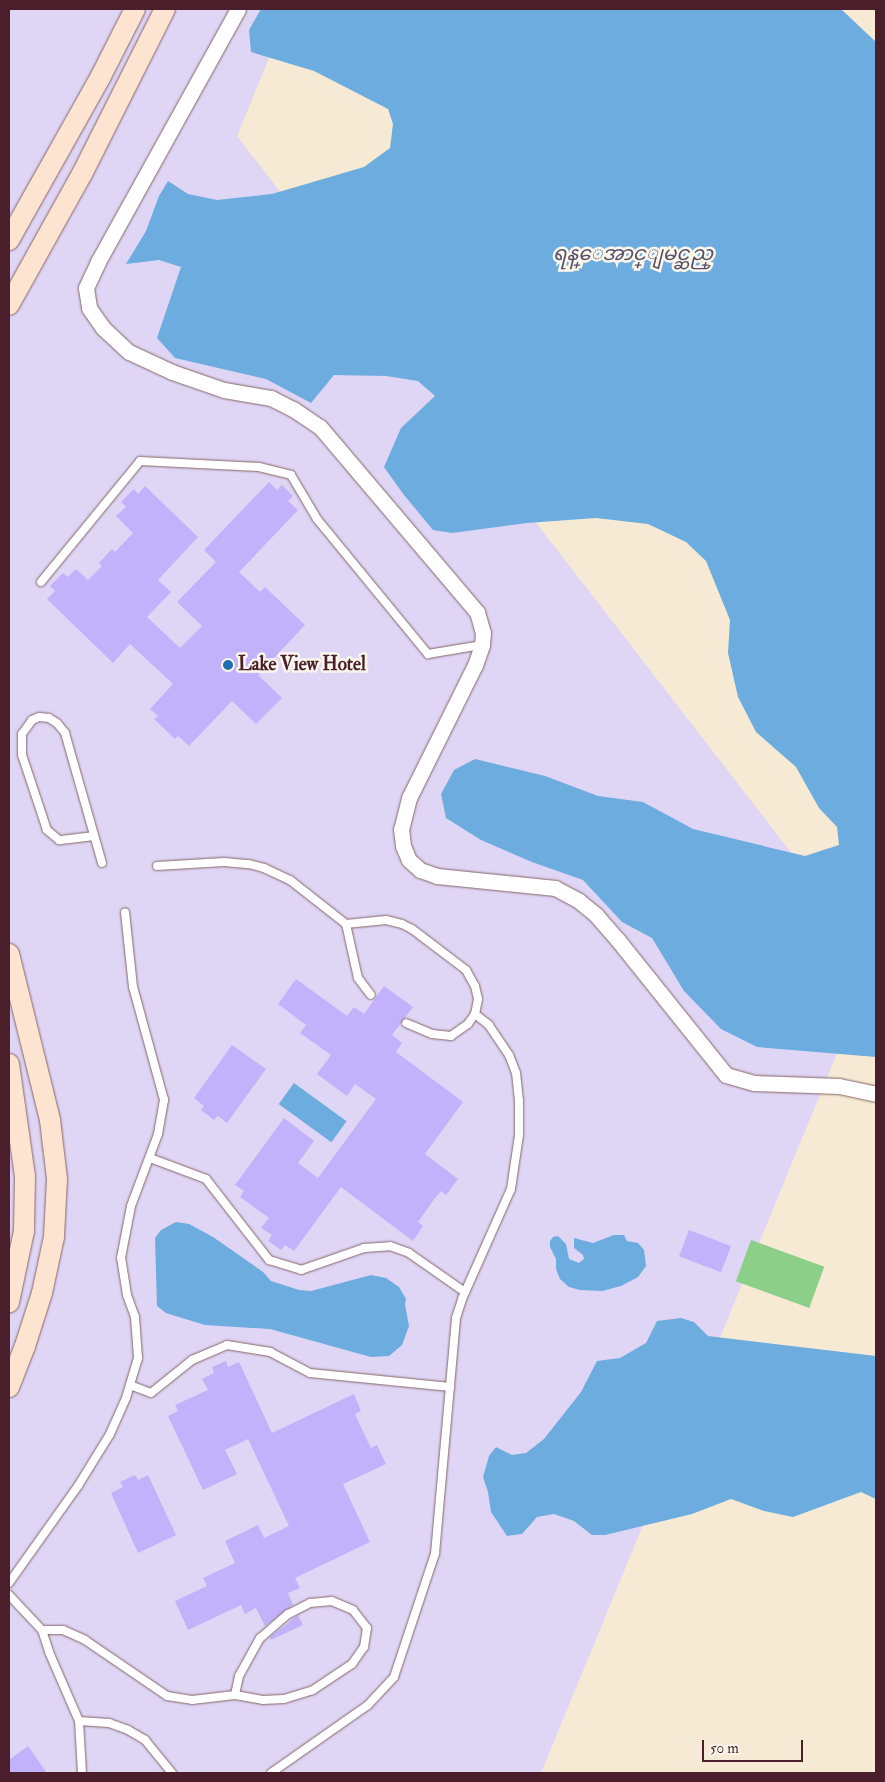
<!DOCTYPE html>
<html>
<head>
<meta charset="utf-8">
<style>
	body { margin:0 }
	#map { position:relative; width:885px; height:1782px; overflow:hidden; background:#f6ead5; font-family:"IM FELL Double Pica","Noto Sans Myanmar",serif }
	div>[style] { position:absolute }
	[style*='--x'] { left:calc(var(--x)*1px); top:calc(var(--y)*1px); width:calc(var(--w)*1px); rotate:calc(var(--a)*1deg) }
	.built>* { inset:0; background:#dfd5f5 }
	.green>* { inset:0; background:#8bcf88; transform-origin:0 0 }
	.water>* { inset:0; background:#6cacdf; transform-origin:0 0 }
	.building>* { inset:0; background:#c2b2fb; transform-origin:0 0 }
	.roads { filter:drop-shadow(0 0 1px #866666) drop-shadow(0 0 1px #866666) }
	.lane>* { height:8px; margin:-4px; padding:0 4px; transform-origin:4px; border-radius:4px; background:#fff }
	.street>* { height:15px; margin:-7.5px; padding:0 7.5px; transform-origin:7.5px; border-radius:7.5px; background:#fff }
	.secondary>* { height:20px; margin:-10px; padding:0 10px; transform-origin:10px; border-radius:10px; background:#fde4d1 }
	.dots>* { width:14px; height:14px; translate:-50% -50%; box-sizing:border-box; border:2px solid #fbf7ec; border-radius:50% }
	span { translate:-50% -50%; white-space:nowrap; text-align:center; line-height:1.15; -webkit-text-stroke:5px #fbf7ec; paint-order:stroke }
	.poi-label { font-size:19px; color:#4a1f2b; font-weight:700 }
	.left { translate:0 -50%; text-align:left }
	.water-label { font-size:20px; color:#56506a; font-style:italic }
	.frame { position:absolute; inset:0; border:10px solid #4a1f2b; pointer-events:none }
	.scale { position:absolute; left:702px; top:1740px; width:101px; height:22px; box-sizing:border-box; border:2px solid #4a1f2b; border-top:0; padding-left:6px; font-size:15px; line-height:18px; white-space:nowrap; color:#4a1f2b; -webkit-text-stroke:4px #fbf7ec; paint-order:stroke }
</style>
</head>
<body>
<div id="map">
	<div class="built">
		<div style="clip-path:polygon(9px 9px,289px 9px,237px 136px,875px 961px,541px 1773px,9px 1773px)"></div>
	</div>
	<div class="green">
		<div style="left:751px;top:1240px;width:78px;height:44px;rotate:20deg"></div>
	</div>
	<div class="water">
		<div style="clip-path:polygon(261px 9px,841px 9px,876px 42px,876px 1057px,757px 1047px,721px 1029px,684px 991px,652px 938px,622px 922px,583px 880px,532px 862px,481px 840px,446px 818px,441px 794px,454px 770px,475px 759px,545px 776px,598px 796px,643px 802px,693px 829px,805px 856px,839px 845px,837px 827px,819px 808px,796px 767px,756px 732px,738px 697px,728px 653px,730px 620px,706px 561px,686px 542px,648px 524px,596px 518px,527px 523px,452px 533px,433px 530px,404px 495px,384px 467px,401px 428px,435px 396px,418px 381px,386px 376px,334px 375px,311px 403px,266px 379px,175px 358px,157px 338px,181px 267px,159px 260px,126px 264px,146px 231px,159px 196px,168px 181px,188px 194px,217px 200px,272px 194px,364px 167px,390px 148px,393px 124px,388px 109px,314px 71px,251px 52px,249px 30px)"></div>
		<div style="left:294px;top:1083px;width:65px;height:26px;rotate:36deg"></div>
		<div style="clip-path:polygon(176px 1222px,189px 1224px,213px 1237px,263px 1272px,271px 1281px,299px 1290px,311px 1291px,371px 1275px,386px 1278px,399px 1287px,406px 1299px,405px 1304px,409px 1326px,402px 1345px,389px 1356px,371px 1357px,270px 1329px,205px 1325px,166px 1313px,157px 1306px,155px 1238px,161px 1230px)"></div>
		<div style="clip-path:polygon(614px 1235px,624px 1235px,627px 1241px,638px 1243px,644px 1250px,646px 1266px,638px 1277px,621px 1286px,602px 1291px,580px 1290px,569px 1287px,560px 1279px,556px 1269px,556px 1259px,550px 1247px,550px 1241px,553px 1237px,558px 1236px,566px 1244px,569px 1259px,579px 1263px,584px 1259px,583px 1255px,574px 1248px,574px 1238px,593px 1243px)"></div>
		<div style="clip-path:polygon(681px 1318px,694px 1322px,708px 1336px,876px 1356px,876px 1499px,861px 1492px,793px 1517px,764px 1511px,731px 1499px,692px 1514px,605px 1535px,592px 1535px,574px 1521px,554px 1514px,537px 1517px,522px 1534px,507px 1536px,491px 1512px,488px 1492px,483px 1477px,489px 1456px,496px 1447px,512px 1455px,526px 1453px,544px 1439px,581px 1392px,597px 1361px,620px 1358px,646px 1343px,657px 1321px)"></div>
	</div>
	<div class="building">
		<div style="clip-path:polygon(269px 482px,277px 490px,282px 485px,293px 496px,288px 501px,298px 510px,239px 572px,260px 592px,265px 587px,305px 625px,258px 675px,282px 698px,256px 724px,232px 701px,189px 746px,178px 736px,175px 739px,154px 719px,158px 716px,150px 709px,173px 684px,130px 644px,113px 663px,47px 599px,55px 591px,50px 586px,63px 573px,68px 577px,76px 569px,88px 580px,102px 566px,99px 563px,112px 549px,115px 552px,133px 533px,116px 516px,126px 507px,121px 502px,134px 489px,138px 494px,145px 486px,198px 537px,158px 580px,171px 592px,147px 617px,180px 648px,202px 626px,177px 602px,216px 562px,204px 550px)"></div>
		<div style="clip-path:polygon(296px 979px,347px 1016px,354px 1007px,364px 1014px,384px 986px,413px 1007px,392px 1035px,402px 1043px,396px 1052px,463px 1102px,425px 1154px,458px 1179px,446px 1195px,441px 1191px,435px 1198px,418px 1222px,423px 1226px,413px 1241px,341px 1187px,294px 1251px,285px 1245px,281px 1250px,268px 1241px,272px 1235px,261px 1228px,269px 1218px,240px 1197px,244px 1191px,235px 1185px,284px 1118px,314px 1141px,298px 1163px,318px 1178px,376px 1099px,355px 1084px,347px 1096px,317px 1074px,331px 1055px,300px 1033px,306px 1025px,278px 1004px)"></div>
		<div style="clip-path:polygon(232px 1045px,266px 1069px,227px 1123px,218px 1116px,214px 1120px,201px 1110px,204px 1106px,194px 1098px)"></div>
		<div style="left:689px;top:1230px;width:45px;height:28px;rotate:21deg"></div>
		<div style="clip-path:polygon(226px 1361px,228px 1367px,239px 1362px,272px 1433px,354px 1394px,361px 1411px,355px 1414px,367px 1440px,371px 1448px,377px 1445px,386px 1464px,343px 1484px,370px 1542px,295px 1578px,300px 1588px,288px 1593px,293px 1605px,265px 1626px,256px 1608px,245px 1614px,241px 1605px,188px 1630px,175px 1601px,207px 1586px,203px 1578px,235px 1563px,225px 1541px,258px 1525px,264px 1538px,289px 1526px,248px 1439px,225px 1450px,237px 1474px,203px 1490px,168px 1416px,178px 1411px,175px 1405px,208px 1390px,202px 1379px,214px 1373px,212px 1367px)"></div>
		<div style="clip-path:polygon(135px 1475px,138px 1480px,148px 1475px,176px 1535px,138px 1553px,111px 1493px,123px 1487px,120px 1482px)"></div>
		<div style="clip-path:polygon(298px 1615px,303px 1625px,271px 1640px,270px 1637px)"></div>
		<div style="clip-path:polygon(28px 1746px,47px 1773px,9px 1773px,9px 1760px)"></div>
	</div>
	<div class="roads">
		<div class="lane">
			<div style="--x:41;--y:582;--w:156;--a:-50.7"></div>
			<div style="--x:140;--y:461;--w:119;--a:2.9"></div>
			<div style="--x:259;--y:467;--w:33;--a:14"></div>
			<div style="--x:291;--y:475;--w:51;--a:59.4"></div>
			<div style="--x:317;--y:519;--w:175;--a:50.6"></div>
			<div style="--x:428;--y:654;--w:55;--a:-9.5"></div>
			<div style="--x:94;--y:836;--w:35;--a:173"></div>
			<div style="--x:59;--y:840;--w:16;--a:-140"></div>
			<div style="--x:47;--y:830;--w:79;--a:-108.4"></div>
			<div style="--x:22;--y:755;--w:21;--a:-90"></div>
			<div style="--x:22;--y:734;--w:17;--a:-54"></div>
			<div style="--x:32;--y:720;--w:8;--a:-23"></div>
			<div style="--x:39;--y:717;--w:10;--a:6"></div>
			<div style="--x:49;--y:718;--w:9;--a:32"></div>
			<div style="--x:57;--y:723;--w:13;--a:51"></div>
			<div style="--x:65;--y:733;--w:135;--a:74.1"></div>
			<div style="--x:157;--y:866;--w:67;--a:-3.4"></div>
			<div style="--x:224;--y:862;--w:25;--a:5"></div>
			<div style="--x:249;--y:864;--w:16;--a:15"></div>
			<div style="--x:264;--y:868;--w:29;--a:25"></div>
			<div style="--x:290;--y:880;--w:71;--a:38.2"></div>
			<div style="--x:346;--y:924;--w:55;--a:77.5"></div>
			<div style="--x:358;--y:978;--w:21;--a:53"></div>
			<div style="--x:346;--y:924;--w:40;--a:-5.7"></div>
			<div style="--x:386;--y:920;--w:16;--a:14"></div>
			<div style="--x:402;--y:924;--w:11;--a:27"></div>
			<div style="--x:412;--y:929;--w:68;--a:37.2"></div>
			<div style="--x:466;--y:970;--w:18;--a:61"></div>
			<div style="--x:475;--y:986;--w:13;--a:77"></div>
			<div style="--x:478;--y:999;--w:15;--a:101"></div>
			<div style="--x:475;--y:1014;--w:12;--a:125"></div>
			<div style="--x:468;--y:1024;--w:21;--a:145"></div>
			<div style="--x:451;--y:1036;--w:19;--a:-174"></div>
			<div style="--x:432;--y:1034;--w:28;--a:-157"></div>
			<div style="--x:150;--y:1158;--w:60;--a:20.6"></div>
			<div style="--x:206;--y:1179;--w:103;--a:52.1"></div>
			<div style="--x:269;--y:1260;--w:34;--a:17"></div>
			<div style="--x:301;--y:1270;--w:67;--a:-19.2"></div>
			<div style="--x:364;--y:1248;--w:26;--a:-4"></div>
			<div style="--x:390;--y:1246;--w:20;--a:20"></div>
			<div style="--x:409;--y:1253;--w:68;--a:34.9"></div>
			<div style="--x:130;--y:1385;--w:22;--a:21"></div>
			<div style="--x:151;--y:1393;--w:53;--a:-38.8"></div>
			<div style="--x:192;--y:1360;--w:38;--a:-23"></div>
			<div style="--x:227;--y:1345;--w:44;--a:9.2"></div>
			<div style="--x:270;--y:1352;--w:45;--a:27.7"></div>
			<div style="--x:310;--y:1373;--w:141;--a:5.7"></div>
			<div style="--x:9;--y:1583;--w:119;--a:-54.6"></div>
			<div style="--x:78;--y:1486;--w:61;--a:-58.4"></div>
			<div style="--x:110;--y:1434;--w:39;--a:-66"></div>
			<div style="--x:126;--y:1398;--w:42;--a:-73.3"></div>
			<div style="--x:138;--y:1358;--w:41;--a:-94.2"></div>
			<div style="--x:135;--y:1317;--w:23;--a:-110"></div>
			<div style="--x:127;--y:1295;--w:37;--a:-99"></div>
			<div style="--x:121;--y:1258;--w:53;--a:-79.1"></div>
			<div style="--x:131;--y:1206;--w:77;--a:-69.4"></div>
			<div style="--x:158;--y:1134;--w:35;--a:-80"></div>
			<div style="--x:164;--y:1100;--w:117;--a:-105.3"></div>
			<div style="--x:133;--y:987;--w:75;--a:-96.1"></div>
			<div style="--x:9;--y:1595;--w:48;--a:46.7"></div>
			<div style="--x:42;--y:1630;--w:23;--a:72"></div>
			<div style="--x:49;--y:1652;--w:75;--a:66.5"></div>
			<div style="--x:79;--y:1721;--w:52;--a:86.7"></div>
			<div style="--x:42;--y:1630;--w:21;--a:0"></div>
			<div style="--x:63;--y:1630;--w:24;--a:24"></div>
			<div style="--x:85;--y:1640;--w:99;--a:34.3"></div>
			<div style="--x:167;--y:1696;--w:25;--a:9"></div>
			<div style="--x:192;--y:1700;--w:43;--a:-6.6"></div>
			<div style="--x:235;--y:1695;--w:28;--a:10"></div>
			<div style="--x:263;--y:1700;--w:21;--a:-3"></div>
			<div style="--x:284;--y:1699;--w:30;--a:-17"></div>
			<div style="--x:313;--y:1690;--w:47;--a:-33.7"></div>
			<div style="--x:352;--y:1664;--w:21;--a:-55"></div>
			<div style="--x:364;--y:1647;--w:19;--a:-81"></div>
			<div style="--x:367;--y:1628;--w:23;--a:-128"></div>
			<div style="--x:353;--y:1610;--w:23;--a:-157"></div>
			<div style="--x:332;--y:1601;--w:22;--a:175"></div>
			<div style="--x:310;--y:1603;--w:25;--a:153"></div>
			<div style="--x:288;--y:1614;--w:37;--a:139"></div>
			<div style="--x:260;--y:1638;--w:43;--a:118.9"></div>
			<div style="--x:239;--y:1676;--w:19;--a:102"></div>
			<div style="--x:79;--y:1721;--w:30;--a:4"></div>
			<div style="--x:109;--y:1723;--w:20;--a:20"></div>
			<div style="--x:128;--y:1730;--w:20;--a:30"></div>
			<div style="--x:145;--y:1740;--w:43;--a:50.7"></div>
			<div style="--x:271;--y:1773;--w:118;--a:-35"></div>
			<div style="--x:368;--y:1705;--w:38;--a:-47"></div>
			<div style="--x:394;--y:1677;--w:130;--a:-71.6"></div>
			<div style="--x:435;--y:1554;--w:237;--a:-84.9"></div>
			<div style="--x:456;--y:1318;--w:20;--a:-72"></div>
			<div style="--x:462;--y:1299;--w:120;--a:-66"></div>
			<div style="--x:511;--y:1189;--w:55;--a:-81.6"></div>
			<div style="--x:519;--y:1135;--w:34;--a:-90"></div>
			<div style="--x:519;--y:1101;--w:28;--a:-96"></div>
			<div style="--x:516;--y:1073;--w:19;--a:-111"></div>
			<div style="--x:509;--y:1055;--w:36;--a:-124"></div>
			<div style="--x:489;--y:1025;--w:18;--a:-142"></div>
		</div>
		<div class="street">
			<div style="--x:238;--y:9;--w:289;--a:119"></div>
			<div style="--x:98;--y:262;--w:29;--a:115"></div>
			<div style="--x:86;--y:288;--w:20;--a:81"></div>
			<div style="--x:89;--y:308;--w:24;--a:55"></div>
			<div style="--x:103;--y:328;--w:35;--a:43"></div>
			<div style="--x:129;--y:352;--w:47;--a:24.9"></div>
			<div style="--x:172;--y:372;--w:55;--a:19.1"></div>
			<div style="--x:224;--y:390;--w:48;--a:9.7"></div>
			<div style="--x:271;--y:398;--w:25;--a:27"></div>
			<div style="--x:293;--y:409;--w:32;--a:34"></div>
			<div style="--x:320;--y:427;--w:243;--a:49.7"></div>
			<div style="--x:477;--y:612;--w:22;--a:74"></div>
			<div style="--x:483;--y:633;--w:12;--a:95"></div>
			<div style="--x:482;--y:645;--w:21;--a:109"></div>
			<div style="--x:475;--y:665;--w:148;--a:116.4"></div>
			<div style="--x:409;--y:798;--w:32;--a:104"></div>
			<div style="--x:401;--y:829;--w:17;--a:83"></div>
			<div style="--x:403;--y:846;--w:15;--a:67"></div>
			<div style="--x:409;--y:860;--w:15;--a:42"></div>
			<div style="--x:420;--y:870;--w:18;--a:19"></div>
			<div style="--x:437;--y:876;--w:119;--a:5.8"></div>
			<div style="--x:555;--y:888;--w:27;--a:28"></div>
			<div style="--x:579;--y:901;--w:22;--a:39"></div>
			<div style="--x:596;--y:915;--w:32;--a:49"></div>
			<div style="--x:617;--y:939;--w:174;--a:51.3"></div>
			<div style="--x:726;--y:1075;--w:29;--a:16"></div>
			<div style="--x:754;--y:1083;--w:85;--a:2"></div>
			<div style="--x:839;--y:1086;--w:38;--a:12"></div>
		</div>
		<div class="secondary">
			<div style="--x:9;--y:240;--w:188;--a:-60.7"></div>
			<div style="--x:101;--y:76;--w:75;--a:-63.1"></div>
			<div style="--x:9;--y:305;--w:150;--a:-60.9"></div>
			<div style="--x:82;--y:174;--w:185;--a:-63.3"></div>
			<div style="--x:9;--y:954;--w:171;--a:76.1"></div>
			<div style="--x:50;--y:1120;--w:59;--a:83.2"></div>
			<div style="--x:57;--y:1179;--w:58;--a:93"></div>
			<div style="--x:54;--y:1237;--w:57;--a:102.1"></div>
			<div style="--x:42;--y:1293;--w:56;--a:107.8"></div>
			<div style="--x:25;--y:1346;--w:44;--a:111.3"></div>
			<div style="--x:9;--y:1064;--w:114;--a:81.9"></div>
			<div style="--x:25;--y:1177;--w:54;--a:91.1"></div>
			<div style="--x:24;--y:1231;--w:73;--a:101.9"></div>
		</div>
	</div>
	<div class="dots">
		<div style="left:228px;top:665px;background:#1f6fb2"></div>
	</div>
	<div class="poi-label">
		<span class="left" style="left:238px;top:665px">Lake View Hotel</span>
	</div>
	<div class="water-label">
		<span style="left:633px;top:253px">ရန္ေအာင္ျမင္ဆည္</span>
	</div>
	<div class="frame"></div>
	<div class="scale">50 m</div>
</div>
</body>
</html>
